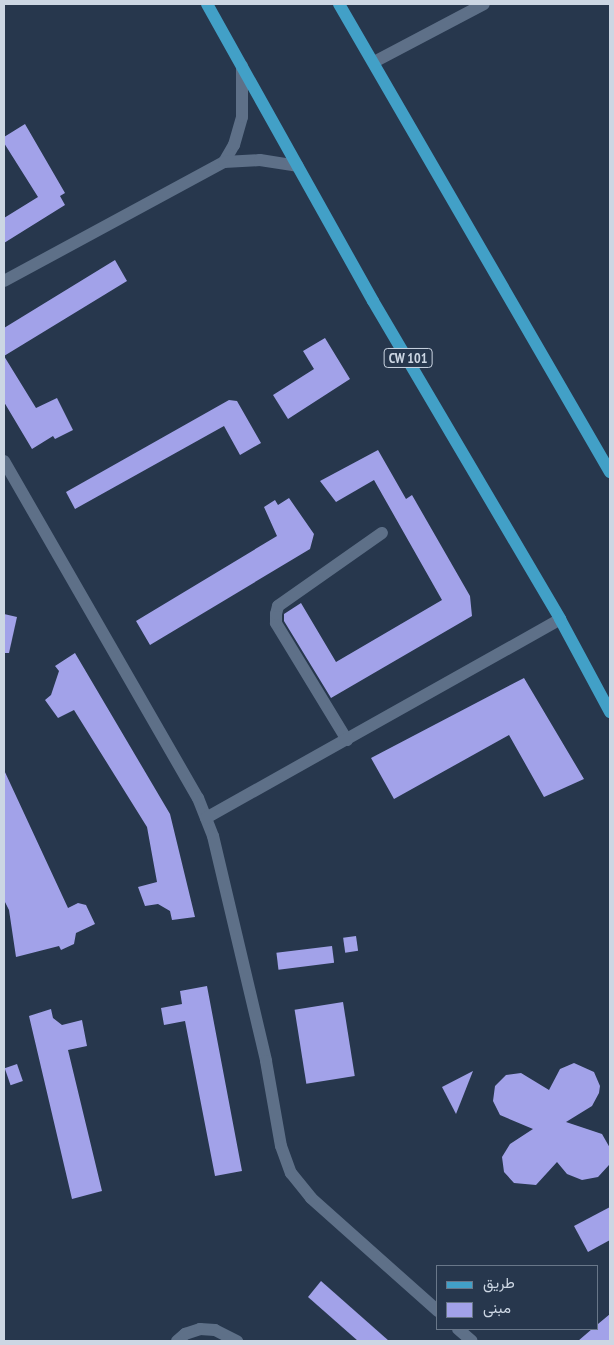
<!DOCTYPE html>
<html>
<head>
<meta charset="utf-8">
<style>
	body { margin:0 }
	#map { position:relative; width:614px; height:1345px; overflow:hidden; background:#27374d; font-family:"PT Sans Narrow",Vazirmatn,sans-serif }
	div>[style] { position:absolute }
	[style*='--x'] { left:calc(var(--x)*1px); top:calc(var(--y)*1px); width:calc(var(--w)*1px); rotate:calc(var(--a)*1deg) }
	.building>* { inset:0; background:#a2a2e9; transform-origin:0 0 }
	.minor>* { height:12px; margin:-6px; padding:0 6px; transform-origin:6px; border-radius:6px; background:#5e7088 }
	.primary>* { height:12px; margin:-6px; padding:0 6px; transform-origin:6px; border-radius:6px; background:#42a0c7 }
	span { translate:-50% -50%; white-space:nowrap; text-align:center; line-height:1.15; -webkit-text-stroke:5px #27374d; paint-order:stroke }
	.shield-label span { padding:1px 4px; background:#27374d; border:1px solid; border-radius:4px; -webkit-text-stroke-width:0 }
	.shield-label { font-size:14px; color:#ccd6e3; font-weight:700 }
	.frame { position:absolute; inset:0; border:5px solid #ccd6e3; pointer-events:none }
	.legend { position:absolute; left:436px; top:1265px; width:162px; height:65px; box-sizing:border-box; background:#27374d; border:1px solid #697789; margin:0; padding:6px 9px; list-style:none; font-size:15px; color:#ccd6e3 }
	.legend li { display:flex; align-items:center; gap:10px; height:25px }
	.legend b { width:25px; border:1px solid #697789 }
</style>
</head>
<body>
<div id="map">
	<div class="building">
		<div style="clip-path:polygon(25px 124px,65px 193px,60px 196px,65px 205px,4px 243px,4px 218px,38px 197px,4px 143px,4px 137px)"></div>
		<div style="clip-path:polygon(115px 260px,127px 281px,4px 356px,36px 408px,57px 398px,73px 430px,55px 439px,53px 436px,32px 449px,4px 402px,4px 328px)"></div>
		<div style="clip-path:polygon(325px 338px,350px 379px,288px 419px,273px 395px,314px 369px,303px 351px)"></div>
		<div style="clip-path:polygon(229px 400px,237px 401px,261px 443px,240px 455px,224px 426px,75px 509px,66px 492px)"></div>
		<div style="clip-path:polygon(378px 450px,406px 499px,412px 495px,470px 596px,472px 616px,331px 698px,284px 621px,284px 614px,301px 603px,336px 662px,442px 600px,374px 480px,336px 502px,320px 481px)"></div>
		<div style="clip-path:polygon(289px 498px,314px 534px,310px 549px,150px 645px,136px 621px,277px 536px,264px 507px,275px 500px,278px 505px)"></div>
		<div style="clip-path:polygon(4px 614px,17px 617px,9px 653px,4px 653px)"></div>
		<div style="clip-path:polygon(75px 653px,170px 814px,195px 917px,172px 920px,170px 911px,158px 904px,145px 906px,138px 887px,157px 882px,147px 827px,74px 710px,58px 718px,45px 700px,51px 695px,59px 671px,55px 666px)"></div>
		<div style="clip-path:polygon(524px 678px,584px 779px,544px 797px,509px 735px,394px 799px,371px 758px)"></div>
		<div style="clip-path:polygon(4px 770px,68px 908px,78px 903px,86px 905px,95px 924px,76px 933px,74px 944px,61px 950px,59px 946px,16px 957px,9px 910px,4px 900px)"></div>
		<div style="left:356px;top:936px;width:15px;height:13px;rotate:82deg"></div>
		<div style="left:332px;top:946px;width:17px;height:56px;rotate:83deg"></div>
		<div style="clip-path:polygon(207px 986px,242px 1171px,215px 1176px,185px 1021px,164px 1025px,161px 1008px,182px 1004px,180px 991px)"></div>
		<div style="left:343px;top:1002px;width:75px;height:49px;rotate:81deg"></div>
		<div style="clip-path:polygon(51px 1009px,53px 1018px,62px 1025px,82px 1020px,87px 1046px,68px 1050px,102px 1191px,72px 1199px,29px 1016px)"></div>
		<div style="clip-path:polygon(574px 1063px,594px 1072px,600px 1086px,599px 1093px,592px 1106px,566px 1122px,602px 1134px,610px 1148px,609px 1165px,598px 1177px,582px 1180px,567px 1174px,557px 1162px,536px 1185px,514px 1183px,504px 1172px,502px 1157px,510px 1144px,533px 1129px,500px 1115px,493px 1101px,495px 1086px,506px 1075px,521px 1073px,549px 1090px,560px 1069px)"></div>
		<div style="left:17px;top:1064px;width:18px;height:13px;rotate:71deg"></div>
		<div style="clip-path:polygon(473px 1071px,456px 1114px,442px 1087px)"></div>
		<div style="clip-path:polygon(610px 1207px,610px 1240px,588px 1252px,574px 1226px)"></div>
		<div style="clip-path:polygon(321px 1281px,389px 1341px,358px 1341px,308px 1297px)"></div>
		<div style="clip-path:polygon(610px 1314px,610px 1341px,578px 1341px,592px 1329px,598px 1329px,598px 1324px)"></div>
	</div>
	<div class="minor">
		<div style="--x:374;--y:62;--w:124;--a:-27.8"></div>
		<div style="--x:224;--y:162;--w:20;--a:-60"></div>
		<div style="--x:234;--y:145;--w:29;--a:-74"></div>
		<div style="--x:242;--y:117;--w:51;--a:-90"></div>
		<div style="--x:4;--y:281;--w:250;--a:-28.4"></div>
		<div style="--x:224;--y:162;--w:36;--a:-3"></div>
		<div style="--x:260;--y:160;--w:38;--a:9"></div>
		<div style="--x:4;--y:461;--w:389;--a:60.1"></div>
		<div style="--x:198;--y:798;--w:41;--a:68.5"></div>
		<div style="--x:213;--y:836;--w:231;--a:76.7"></div>
		<div style="--x:266;--y:1061;--w:86;--a:80"></div>
		<div style="--x:281;--y:1146;--w:29;--a:70"></div>
		<div style="--x:291;--y:1173;--w:32;--a:51"></div>
		<div style="--x:311;--y:1198;--w:170;--a:41.7"></div>
		<div style="--x:347;--y:740;--w:137;--a:-121.3"></div>
		<div style="--x:276;--y:623;--w:9;--a:-90"></div>
		<div style="--x:276;--y:614;--w:8;--a:-76"></div>
		<div style="--x:278;--y:606;--w:127;--a:-35.1"></div>
		<div style="--x:206;--y:818;--w:406;--a:-29.3"></div>
		<div style="--x:458;--y:1329;--w:18;--a:41"></div>
		<div style="--x:177;--y:1341;--w:11;--a:-41"></div>
		<div style="--x:185;--y:1334;--w:16;--a:-18"></div>
		<div style="--x:200;--y:1329;--w:15;--a:4"></div>
		<div style="--x:215;--y:1330;--w:25;--a:27"></div>
	</div>
	<div class="primary">
		<div style="--x:207;--y:4;--w:340;--a:60.8"></div>
		<div style="--x:373;--y:301;--w:369;--a:59.5"></div>
		<div style="--x:560;--y:619;--w:106;--a:61.7"></div>
		<div style="--x:339;--y:4;--w:541;--a:59.93"></div>
	</div>
	<div class="shield-label">
		<span style="left:408px;top:358px">CW 101</span>
	</div>
	<div class="frame"></div>
	<ul class="legend">
	<li><b style="height:6px;background:#42a0c7"></b>طريق</li>
	<li><b style="height:14px;background:#a2a2e9"></b>مبنى</li>
	</ul>
</div>
</body>
</html>
